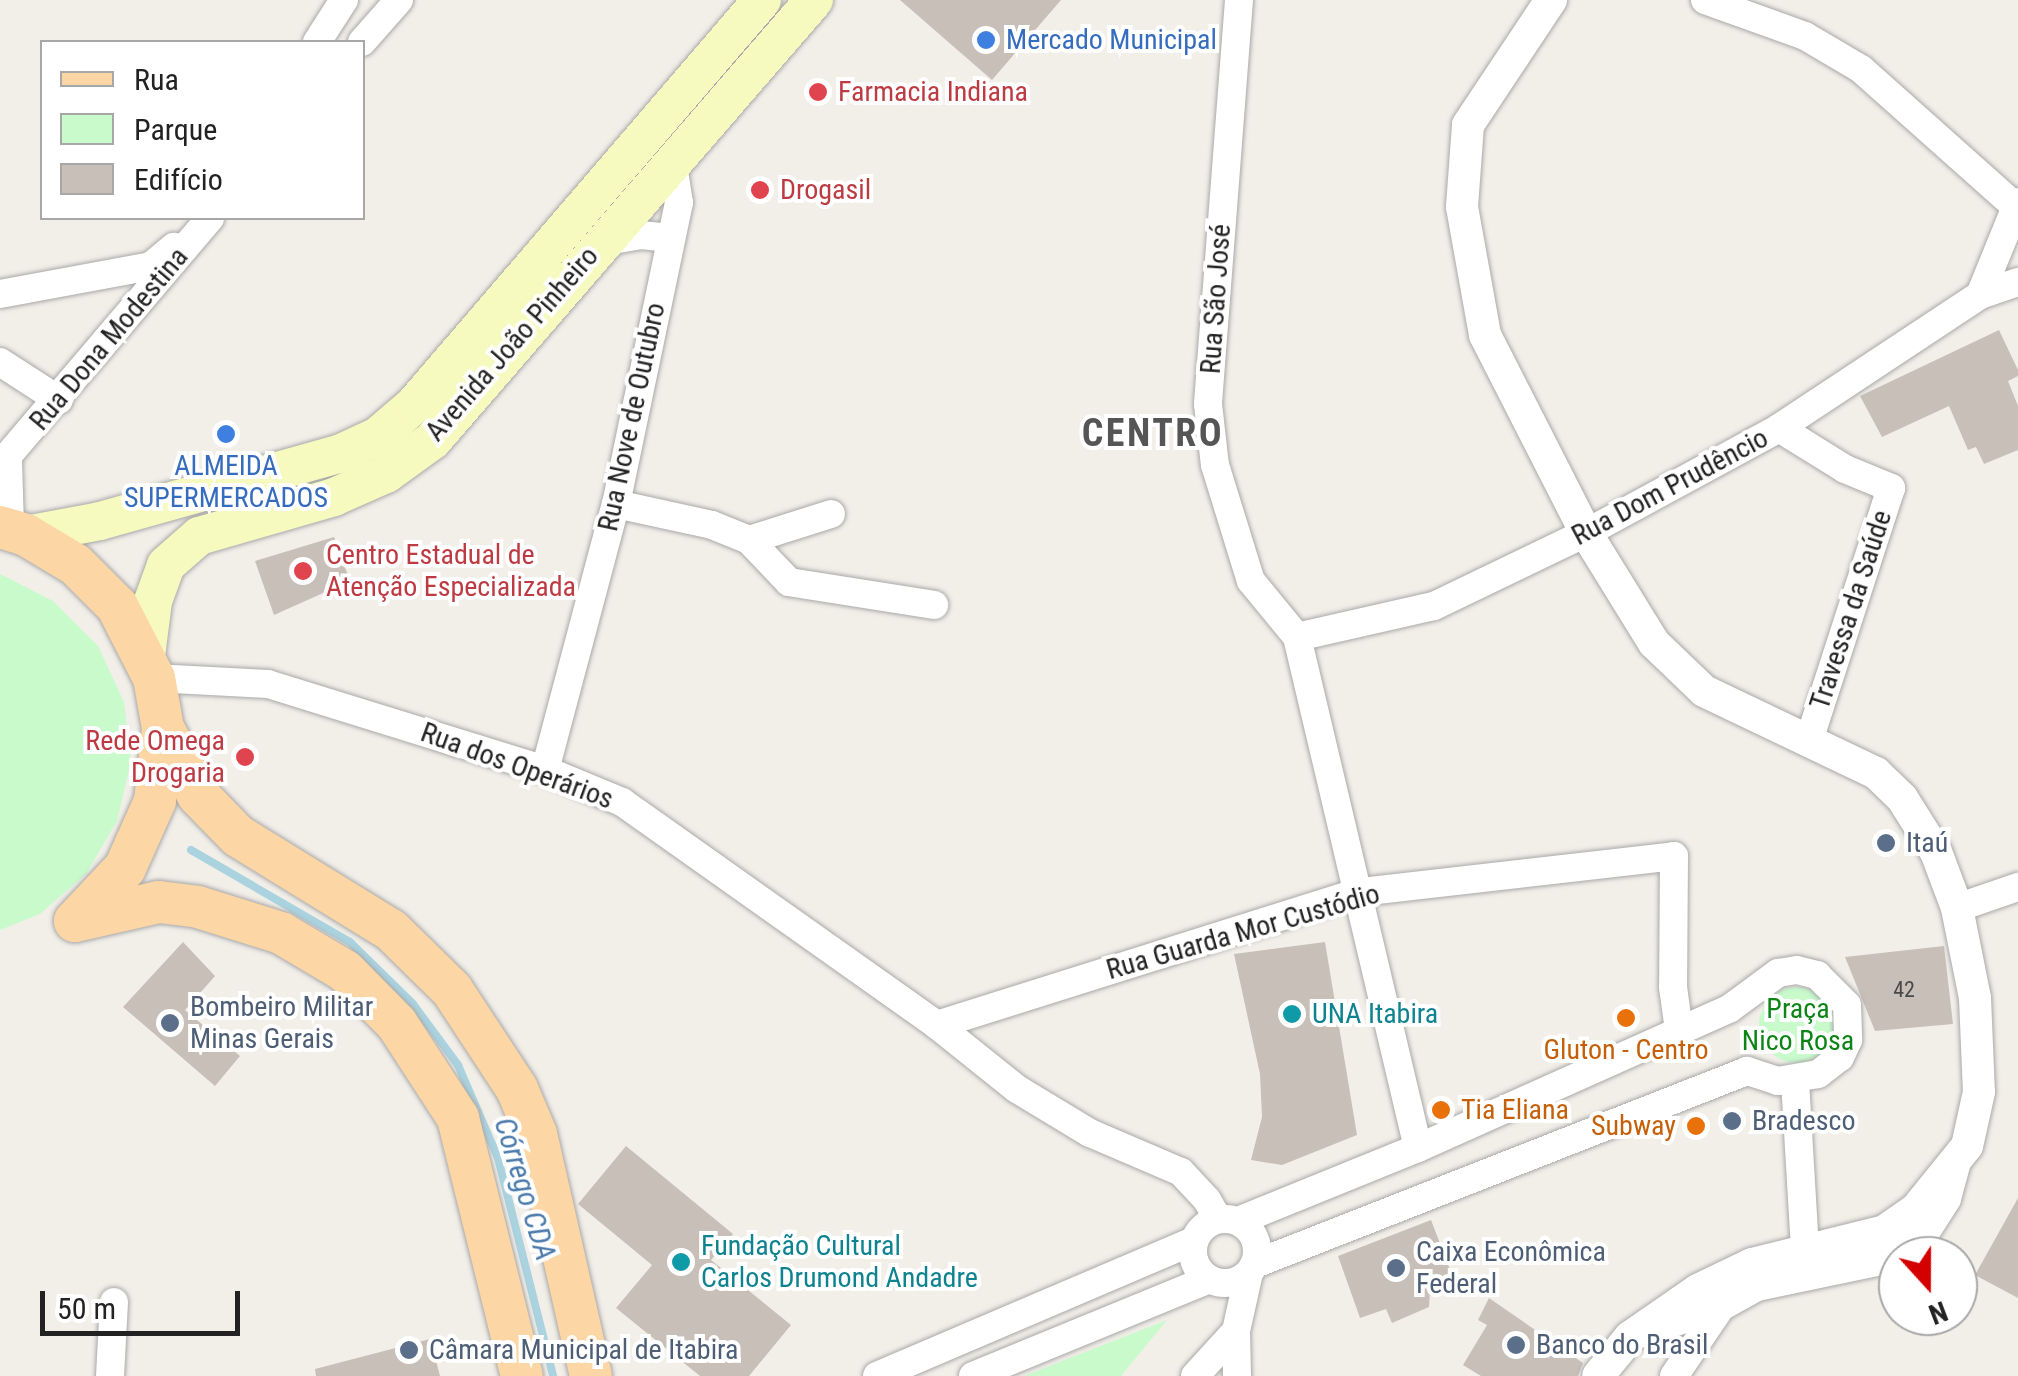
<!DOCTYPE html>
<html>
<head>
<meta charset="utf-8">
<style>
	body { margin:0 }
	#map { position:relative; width:2018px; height:1376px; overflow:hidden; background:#f2efe9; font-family:"Roboto Condensed",sans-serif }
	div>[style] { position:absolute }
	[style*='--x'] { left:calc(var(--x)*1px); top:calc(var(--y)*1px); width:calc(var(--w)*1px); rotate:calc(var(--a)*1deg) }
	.park>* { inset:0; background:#c8facc }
	.round { border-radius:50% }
	.stream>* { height:8px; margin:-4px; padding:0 4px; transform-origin:4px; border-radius:4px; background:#aad3df }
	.building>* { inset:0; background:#c7bfb8 }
	.roads { filter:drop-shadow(0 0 2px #a9a9a9) drop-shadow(0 0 2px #a9a9a9) }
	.minor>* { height:28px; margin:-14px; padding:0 14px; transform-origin:14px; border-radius:14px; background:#fff }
	.minor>.ring { margin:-14px; padding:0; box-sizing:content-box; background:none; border:28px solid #fff; border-radius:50% }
	.tertiary>* { height:32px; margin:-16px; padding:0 16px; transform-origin:16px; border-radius:16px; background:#fff }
	.secondary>* { height:38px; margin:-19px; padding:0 19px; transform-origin:19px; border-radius:19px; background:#f7fabf }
	.primary>* { height:42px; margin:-21px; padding:0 21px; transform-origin:21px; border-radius:21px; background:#fcd6a4 }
	.dots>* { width:28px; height:28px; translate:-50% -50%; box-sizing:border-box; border:5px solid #fff; border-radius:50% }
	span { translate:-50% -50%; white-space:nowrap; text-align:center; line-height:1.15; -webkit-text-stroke:8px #fff; paint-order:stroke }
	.number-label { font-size:22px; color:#4b4948 }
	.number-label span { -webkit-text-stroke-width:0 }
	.shop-label { font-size:28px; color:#366cbe }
	.left { translate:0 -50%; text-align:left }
	.health-label { font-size:28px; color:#be3a42 }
	.right { translate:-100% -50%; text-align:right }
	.street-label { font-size:28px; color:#222 }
	.service-label { font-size:28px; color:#4e5e75 }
	.park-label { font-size:28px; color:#0c8416 }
	.culture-label { font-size:28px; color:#0d838f }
	.food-label { font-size:28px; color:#c56008 }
	.water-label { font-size:30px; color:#4a7aab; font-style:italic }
	.district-label { font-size:38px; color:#555; font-weight:700; letter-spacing:2.5px }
	.legend { position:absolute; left:40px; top:40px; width:325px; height:180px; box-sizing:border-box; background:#fff; border:2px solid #a7a7a7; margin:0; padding:12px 18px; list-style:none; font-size:30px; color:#222 }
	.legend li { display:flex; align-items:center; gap:20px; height:50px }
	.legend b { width:50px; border:2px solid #a7a7a7 }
	.north { position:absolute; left:1878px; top:1236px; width:100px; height:100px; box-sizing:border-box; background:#fff; border:2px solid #a7a7a7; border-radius:50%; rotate:159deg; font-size:28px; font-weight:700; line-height:40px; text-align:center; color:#222 }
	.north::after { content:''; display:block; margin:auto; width:35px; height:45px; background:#d40000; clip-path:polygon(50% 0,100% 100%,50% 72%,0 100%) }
	.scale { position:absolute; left:40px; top:1291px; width:200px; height:45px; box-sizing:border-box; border:5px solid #222; border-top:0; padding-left:12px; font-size:30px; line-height:35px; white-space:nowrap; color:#222; -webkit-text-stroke:8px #fff; paint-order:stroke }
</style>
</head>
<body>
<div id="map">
	<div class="park">
		<div style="clip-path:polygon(0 574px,53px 601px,98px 646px,124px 702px,131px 762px,117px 821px,86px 874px,40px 914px,0 930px)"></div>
		<div class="round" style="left:1759px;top:987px;width:76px;height:76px"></div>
		<div style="clip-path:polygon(1167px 1320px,1121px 1376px,1024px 1376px)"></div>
	</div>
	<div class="stream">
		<div style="--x:191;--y:850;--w:184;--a:30.1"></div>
		<div style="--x:350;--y:942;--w:88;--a:44.5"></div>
		<div style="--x:413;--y:1004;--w:76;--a:53.6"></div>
		<div style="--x:458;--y:1065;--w:101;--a:66.7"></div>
		<div style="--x:498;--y:1158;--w:225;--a:75.8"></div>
	</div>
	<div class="building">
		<div style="clip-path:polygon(900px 0,1061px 0,992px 80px)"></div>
		<div style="clip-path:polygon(1999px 330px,2018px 370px,2018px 376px,2008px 381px,2018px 406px,2018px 450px,1984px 464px,1976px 447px,1968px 450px,1949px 406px,1882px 437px,1860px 396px)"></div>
		<div style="clip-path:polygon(334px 537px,350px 581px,274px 615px,255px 561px)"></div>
		<div style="clip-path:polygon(183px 942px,215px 976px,185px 1010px,240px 1056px,215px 1086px,123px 1007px)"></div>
		<div style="clip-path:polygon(1325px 942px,1357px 1135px,1282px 1165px,1251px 1160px,1262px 1117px,1260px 1074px,1234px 954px)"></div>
		<div style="clip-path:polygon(1944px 946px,1953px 1024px,1875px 1031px,1845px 957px)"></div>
		<div style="clip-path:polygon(626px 1146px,733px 1234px,711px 1260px,791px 1325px,749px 1376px,700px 1376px,616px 1308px,652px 1265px,578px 1204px)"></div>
		<div style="clip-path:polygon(2018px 1198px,2018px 1298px,1975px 1275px)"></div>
		<div style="clip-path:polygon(1431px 1220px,1454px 1280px,1430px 1290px,1429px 1307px,1392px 1323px,1386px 1309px,1360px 1318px,1338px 1256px)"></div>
		<div style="clip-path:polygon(1489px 1298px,1583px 1363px,1578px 1376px,1481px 1376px,1463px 1365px,1487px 1325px,1478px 1320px)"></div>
		<div style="clip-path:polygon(430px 1339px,440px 1376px,316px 1376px,315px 1369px)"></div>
	</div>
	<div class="roads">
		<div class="minor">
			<div style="--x:1239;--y:0;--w:405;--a:94.4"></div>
			<div style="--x:1208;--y:404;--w:61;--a:83.5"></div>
			<div style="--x:1215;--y:465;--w:121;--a:72.8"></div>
			<div style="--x:1251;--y:581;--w:72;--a:50.6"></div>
			<div style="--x:1297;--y:637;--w:525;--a:76.68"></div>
			<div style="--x:1705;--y:0;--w:106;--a:19.8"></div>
			<div style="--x:1805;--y:36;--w:65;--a:30.5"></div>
			<div style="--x:1861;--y:69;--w:208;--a:41.7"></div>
			<div style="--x:317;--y:42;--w:50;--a:-57.3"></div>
			<div style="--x:362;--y:42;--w:56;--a:-48.6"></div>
			<div style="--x:601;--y:242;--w:41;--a:-9.9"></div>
			<div style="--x:641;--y:235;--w:29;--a:6"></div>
			<div style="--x:0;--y:294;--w:154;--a:-10.5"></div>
			<div style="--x:151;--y:266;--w:30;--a:-40"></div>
			<div style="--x:1980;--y:295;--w:100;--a:-67.8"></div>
			<div style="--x:0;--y:362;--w:70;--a:32.8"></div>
			<div style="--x:1779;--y:428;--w:78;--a:31.8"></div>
			<div style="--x:1845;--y:469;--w:50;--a:22.4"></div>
			<div style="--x:1891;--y:488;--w:263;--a:108"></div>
			<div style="--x:8;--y:460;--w:69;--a:88.3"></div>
			<div style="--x:0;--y:465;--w:324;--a:-49.6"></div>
			<div style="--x:616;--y:504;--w:98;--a:12.3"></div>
			<div style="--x:712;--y:525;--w:40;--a:22"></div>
			<div style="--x:749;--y:540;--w:58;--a:46.4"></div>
			<div style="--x:789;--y:582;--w:147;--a:9"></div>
			<div style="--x:749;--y:540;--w:86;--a:-17.6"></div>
			<div style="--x:1297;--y:637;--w:140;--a:-12.8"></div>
			<div style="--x:1434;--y:606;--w:169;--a:-25.7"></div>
			<div style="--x:1586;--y:533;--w:220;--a:-28.5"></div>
			<div style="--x:1779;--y:428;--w:241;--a:-33.5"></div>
			<div style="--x:1980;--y:295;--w:40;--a:-18.9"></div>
			<div style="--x:154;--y:678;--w:114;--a:3"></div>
			<div style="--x:268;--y:684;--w:290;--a:17.2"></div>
			<div style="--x:545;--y:770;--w:83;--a:22.6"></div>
			<div style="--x:622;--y:802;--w:386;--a:35.3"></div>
			<div style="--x:937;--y:1025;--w:102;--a:38.7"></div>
			<div style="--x:1017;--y:1089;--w:85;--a:31.1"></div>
			<div style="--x:1090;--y:1133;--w:99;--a:23.2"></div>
			<div style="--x:1181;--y:1172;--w:38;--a:47"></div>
			<div style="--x:1207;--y:1200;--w:22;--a:60"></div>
			<div style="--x:545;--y:770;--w:275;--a:-75.1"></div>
			<div style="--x:616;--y:504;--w:308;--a:-78.2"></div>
			<div style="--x:679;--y:203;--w:39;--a:-99"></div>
			<div style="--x:1957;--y:908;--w:65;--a:-19"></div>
			<div style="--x:937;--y:1025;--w:443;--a:-17.5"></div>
			<div style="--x:1360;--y:892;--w:316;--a:-6.5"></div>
			<div style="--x:1674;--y:856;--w:131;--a:90.4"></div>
			<div style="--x:1673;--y:987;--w:43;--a:82.1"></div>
			<div style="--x:1795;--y:1081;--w:170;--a:86.6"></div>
			<div class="ring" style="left:1193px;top:1219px;width:36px;height:36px"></div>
			<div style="--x:1238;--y:1221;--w:194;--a:-22.1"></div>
			<div style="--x:1418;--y:1148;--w:341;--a:-24.1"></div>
			<div style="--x:1729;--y:1009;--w:61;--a:-36.3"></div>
			<div style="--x:1778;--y:973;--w:19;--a:-9"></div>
			<div style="--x:1797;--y:970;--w:21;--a:14"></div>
			<div style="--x:1817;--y:975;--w:42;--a:45"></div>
			<div style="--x:1847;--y:1005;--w:35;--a:88"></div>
			<div style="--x:1848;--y:1040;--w:19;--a:115"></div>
			<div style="--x:1840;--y:1057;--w:28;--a:142"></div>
			<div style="--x:1818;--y:1074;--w:41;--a:170.1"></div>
			<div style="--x:1778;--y:1081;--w:33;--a:-162"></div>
			<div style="--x:1747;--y:1071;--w:529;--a:158.58"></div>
			<div style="--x:1649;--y:1331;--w:76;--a:-18.4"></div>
			<div style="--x:1721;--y:1307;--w:41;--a:-29.1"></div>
			<div style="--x:1757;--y:1287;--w:127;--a:-11.8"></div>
			<div style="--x:1881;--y:1261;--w:42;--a:-25.3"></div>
			<div style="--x:1919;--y:1243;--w:52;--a:-57.5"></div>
			<div style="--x:1947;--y:1199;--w:35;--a:-75"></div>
			<div style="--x:110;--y:1376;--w:74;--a:-86.9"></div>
			<div style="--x:877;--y:1376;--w:345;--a:-23.1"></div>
			<div style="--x:973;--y:1376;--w:255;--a:-22.3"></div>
			<div style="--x:1195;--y:1376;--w:61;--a:-47.7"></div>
			<div style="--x:1237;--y:1376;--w:45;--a:-91.3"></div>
			<div style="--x:1236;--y:1331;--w:59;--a:-77.4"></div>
			<div style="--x:1674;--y:1376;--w:83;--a:-55.7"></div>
		</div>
		<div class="tertiary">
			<div style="--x:1551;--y:0;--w:150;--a:123.6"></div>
			<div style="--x:1468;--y:125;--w:82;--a:94.2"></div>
			<div style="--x:1462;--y:207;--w:130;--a:79.8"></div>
			<div style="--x:1485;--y:335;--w:222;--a:63"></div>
			<div style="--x:1586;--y:533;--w:129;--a:58.3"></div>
			<div style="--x:1654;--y:643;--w:69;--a:43.8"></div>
			<div style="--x:1704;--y:691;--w:191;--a:25.5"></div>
			<div style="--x:1876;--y:773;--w:36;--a:44"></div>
			<div style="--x:1902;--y:798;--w:64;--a:57.8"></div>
			<div style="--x:1936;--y:852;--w:60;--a:69.4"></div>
			<div style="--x:1957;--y:908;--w:92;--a:78.7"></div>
			<div style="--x:1975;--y:998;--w:94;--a:87.6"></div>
			<div style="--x:1979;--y:1092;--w:55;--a:102.5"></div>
			<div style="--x:1967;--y:1146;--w:81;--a:129"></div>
			<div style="--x:1916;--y:1209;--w:38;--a:145"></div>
			<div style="--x:1885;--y:1231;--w:137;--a:166.1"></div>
			<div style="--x:1752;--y:1264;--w:60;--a:154.3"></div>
			<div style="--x:1698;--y:1290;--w:83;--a:145.3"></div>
			<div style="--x:1630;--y:1337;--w:50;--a:129.4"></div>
		</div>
		<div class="secondary">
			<div style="--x:26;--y:535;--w:75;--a:-10.7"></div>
			<div style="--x:100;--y:521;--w:248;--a:-15.7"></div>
			<div style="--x:339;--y:454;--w:43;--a:-24.8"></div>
			<div style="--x:378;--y:436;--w:48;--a:-40.7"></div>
			<div style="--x:414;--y:405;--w:534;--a:-49.33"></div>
			<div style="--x:146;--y:656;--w:55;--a:-82.7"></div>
			<div style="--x:153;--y:601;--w:38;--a:-70"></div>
			<div style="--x:166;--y:565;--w:44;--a:-41.3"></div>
			<div style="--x:199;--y:536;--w:141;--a:-16.1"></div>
			<div style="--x:334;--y:497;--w:57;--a:-23.9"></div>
			<div style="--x:386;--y:474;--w:58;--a:-35.9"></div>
			<div style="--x:433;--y:440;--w:582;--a:-49.11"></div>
		</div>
		<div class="primary">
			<div style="--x:0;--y:527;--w:27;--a:17"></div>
			<div style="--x:26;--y:535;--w:58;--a:31"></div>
			<div style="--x:76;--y:565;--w:58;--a:45"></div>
			<div style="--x:117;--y:606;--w:81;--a:62.8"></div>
			<div style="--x:154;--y:678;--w:51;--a:79.8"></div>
			<div style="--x:163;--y:728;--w:73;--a:96.3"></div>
			<div style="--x:155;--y:801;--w:73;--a:114.1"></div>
			<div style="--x:125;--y:868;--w:73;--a:133.3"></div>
			<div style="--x:163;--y:728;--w:76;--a:62.4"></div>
			<div style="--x:198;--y:795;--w:57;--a:45.7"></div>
			<div style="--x:238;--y:836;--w:180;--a:31.6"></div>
			<div style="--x:391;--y:930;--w:86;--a:44.5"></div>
			<div style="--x:452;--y:990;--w:118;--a:56.7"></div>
			<div style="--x:517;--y:1089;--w:49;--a:67.1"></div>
			<div style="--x:536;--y:1134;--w:248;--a:77.2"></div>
			<div style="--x:75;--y:921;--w:86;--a:-12.7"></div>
			<div style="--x:159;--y:902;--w:39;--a:7"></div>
			<div style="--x:198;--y:907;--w:87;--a:17.4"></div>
			<div style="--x:281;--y:933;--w:74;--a:30.7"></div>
			<div style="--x:345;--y:971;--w:74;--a:45.5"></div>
			<div style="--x:397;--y:1024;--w:112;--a:57"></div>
			<div style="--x:458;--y:1118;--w:266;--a:76.1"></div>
		</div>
	</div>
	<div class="dots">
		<div style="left:986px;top:40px;background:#3f7fe0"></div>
		<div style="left:818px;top:92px;background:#e0444e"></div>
		<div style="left:760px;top:190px;background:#e0444e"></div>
		<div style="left:226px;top:434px;background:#3f7fe0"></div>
		<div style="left:303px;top:571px;background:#e0444e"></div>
		<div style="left:245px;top:757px;background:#e0444e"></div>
		<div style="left:1886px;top:843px;background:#5c6f8a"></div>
		<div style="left:1292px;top:1014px;background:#0f9aa8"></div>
		<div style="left:1626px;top:1018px;background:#e8710a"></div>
		<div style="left:170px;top:1023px;background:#5c6f8a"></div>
		<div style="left:1441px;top:1110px;background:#e8710a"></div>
		<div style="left:1732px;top:1121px;background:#5c6f8a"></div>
		<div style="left:1696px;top:1126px;background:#e8710a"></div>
		<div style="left:681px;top:1262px;background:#0f9aa8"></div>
		<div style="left:1396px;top:1268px;background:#5c6f8a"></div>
		<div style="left:1516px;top:1345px;background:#5c6f8a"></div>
		<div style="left:409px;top:1350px;background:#5c6f8a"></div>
	</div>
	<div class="number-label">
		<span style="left:1904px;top:990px">42</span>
	</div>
	<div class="shop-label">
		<span class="left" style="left:1006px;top:40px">Mercado Municipal</span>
		<span style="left:226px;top:482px">ALMEIDA<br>SUPERMERCADOS</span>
	</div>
	<div class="health-label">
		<span class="left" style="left:838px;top:92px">Farmacia Indiana</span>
		<span class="left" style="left:780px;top:190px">Drogasil</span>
		<span class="left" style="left:326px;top:571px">Centro Estadual de<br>Atenção Especializada</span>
		<span class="right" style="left:225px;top:757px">Rede Omega<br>Drogaria</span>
	</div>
	<div class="street-label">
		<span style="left:1216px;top:299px;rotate:-86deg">Rua São José</span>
		<span style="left:109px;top:339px;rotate:-50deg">Rua Dona Modestina</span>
		<span style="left:512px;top:344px;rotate:-49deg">Avenida João Pinheiro</span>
		<span style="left:632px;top:417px;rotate:-78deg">Rua Nove de Outubro</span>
		<span style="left:1670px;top:487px;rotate:-28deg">Rua Dom Prudêncio</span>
		<span style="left:1851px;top:610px;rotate:-72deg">Travessa da Saúde</span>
		<span style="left:517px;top:766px;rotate:20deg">Rua dos Operários</span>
		<span style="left:1243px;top:932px;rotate:-16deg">Rua Guarda Mor Custódio</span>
	</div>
	<div class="service-label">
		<span class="left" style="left:1906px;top:843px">Itaú</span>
		<span class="left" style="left:190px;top:1023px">Bombeiro Militar<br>Minas Gerais</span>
		<span class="left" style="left:1752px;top:1121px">Bradesco</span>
		<span class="left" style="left:1416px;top:1268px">Caixa Econômica<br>Federal</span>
		<span class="left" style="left:1536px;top:1345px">Banco do Brasil</span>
		<span class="left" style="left:429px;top:1350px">Câmara Municipal de Itabira</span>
	</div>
	<div class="park-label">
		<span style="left:1798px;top:1025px">Praça<br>Nico Rosa</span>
	</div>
	<div class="culture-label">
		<span class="left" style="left:1312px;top:1014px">UNA Itabira</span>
		<span class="left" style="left:701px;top:1262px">Fundação Cultural<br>Carlos Drumond Andadre</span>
	</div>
	<div class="food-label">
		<span style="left:1626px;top:1050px">Gluton - Centro</span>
		<span class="left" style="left:1461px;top:1110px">Tia Eliana</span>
		<span class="right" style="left:1676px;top:1126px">Subway</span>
	</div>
	<div class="water-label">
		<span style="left:525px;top:1189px;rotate:73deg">Córrego CDA</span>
	</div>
	<div class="district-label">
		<span style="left:1153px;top:434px">CENTRO</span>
	</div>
	<ul class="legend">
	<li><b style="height:12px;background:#fcd6a4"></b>Rua</li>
	<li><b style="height:28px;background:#c8facc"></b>Parque</li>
	<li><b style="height:28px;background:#c7bfb8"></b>Edifício</li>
	</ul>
	<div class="north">N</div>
	<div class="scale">50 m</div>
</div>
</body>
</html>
